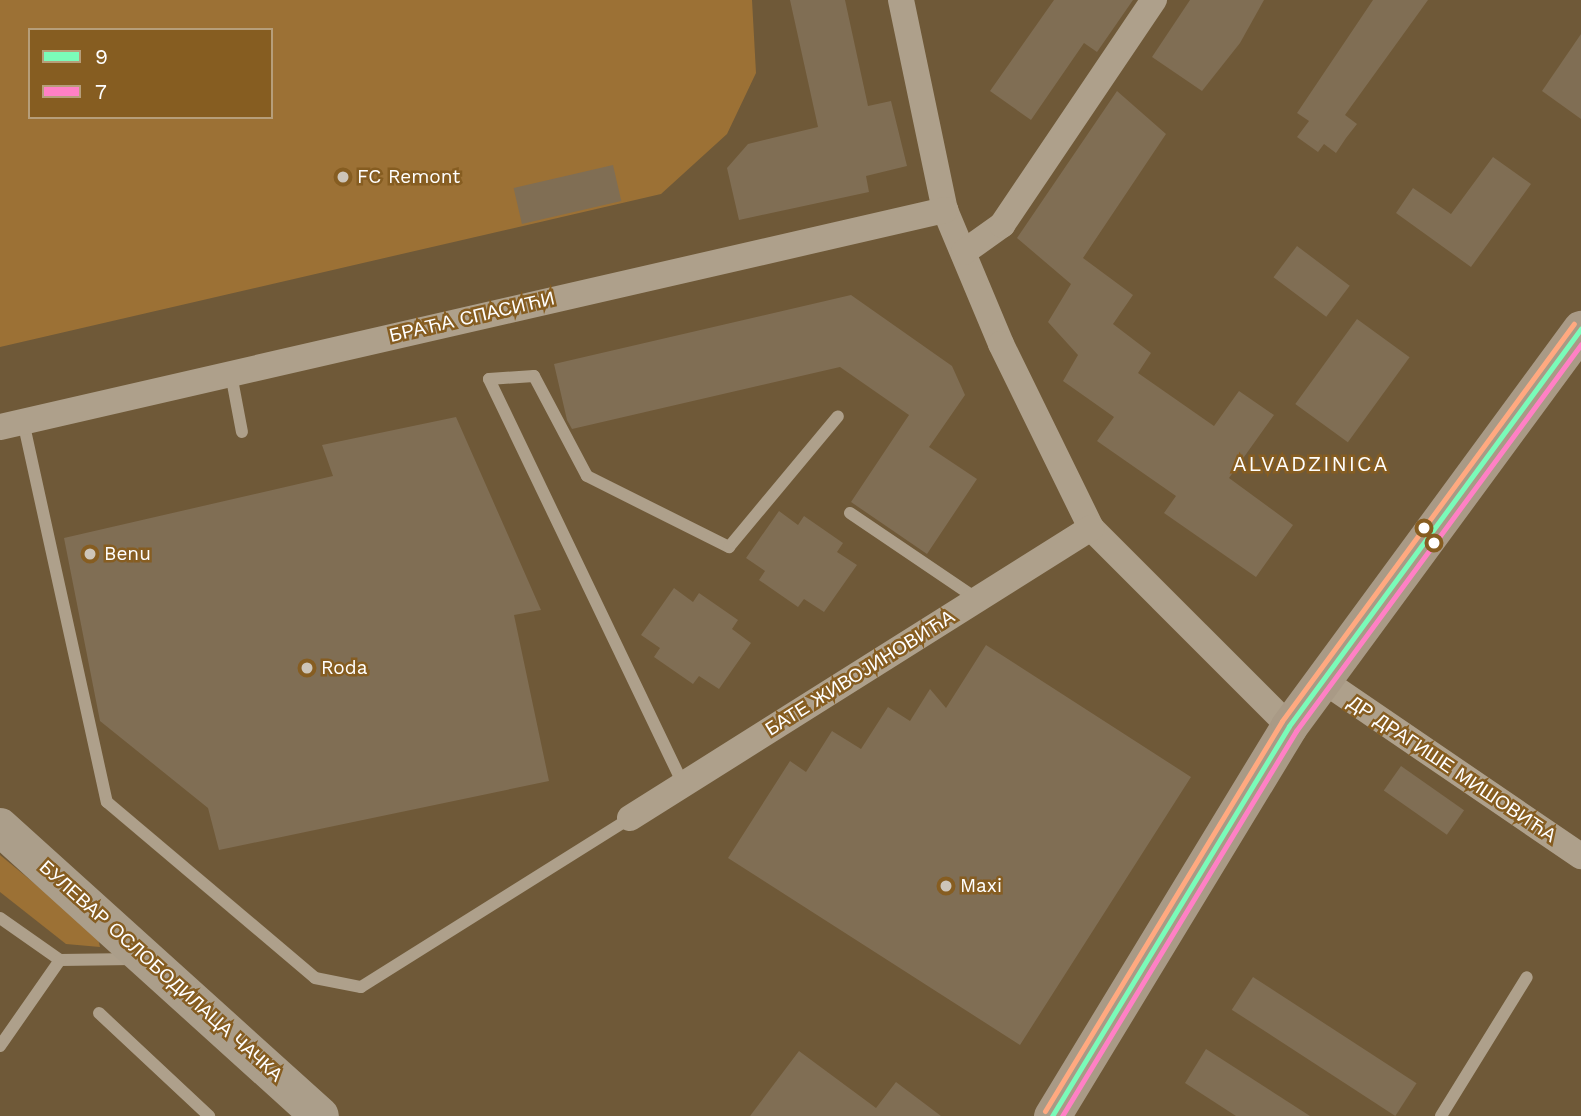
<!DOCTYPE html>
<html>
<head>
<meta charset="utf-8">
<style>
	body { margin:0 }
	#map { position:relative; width:1581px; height:1116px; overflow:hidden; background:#6f5938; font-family:"Work Sans",sans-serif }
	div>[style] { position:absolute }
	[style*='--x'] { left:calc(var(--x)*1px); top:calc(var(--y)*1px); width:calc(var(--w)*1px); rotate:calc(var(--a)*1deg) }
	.green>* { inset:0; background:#9c7135 }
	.building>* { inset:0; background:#806e54; transform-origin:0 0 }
	.service>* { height:12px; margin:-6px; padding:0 6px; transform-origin:6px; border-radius:6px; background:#aea08b }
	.minor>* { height:26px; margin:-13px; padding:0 13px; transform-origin:13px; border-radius:13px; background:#aea08b }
	.secondary>* { height:37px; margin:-18.5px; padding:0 18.5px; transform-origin:18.5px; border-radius:18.5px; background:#a99a86 }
	.primary>* { height:38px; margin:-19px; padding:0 19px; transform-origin:19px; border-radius:19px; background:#ab9e8a }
	.bus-1>* { height:5px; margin:-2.5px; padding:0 2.5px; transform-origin:2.5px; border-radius:2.5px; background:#7afbb9 }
	.bus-2>* { height:5px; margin:-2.5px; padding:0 2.5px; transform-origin:2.5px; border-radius:2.5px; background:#ff80c5 }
	.bus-3>* { height:5px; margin:-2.5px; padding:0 2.5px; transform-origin:2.5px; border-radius:2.5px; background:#ffa980 }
	.dots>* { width:19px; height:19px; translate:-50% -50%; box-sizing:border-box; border:4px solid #865d21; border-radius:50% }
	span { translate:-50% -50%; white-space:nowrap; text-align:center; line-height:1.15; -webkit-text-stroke:5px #865d21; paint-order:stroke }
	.poi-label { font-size:19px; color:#fff }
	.left { translate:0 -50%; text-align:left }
	.street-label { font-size:19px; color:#fff }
	.neighbourhood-label { font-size:21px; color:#fff; letter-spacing:2px }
	.legend { position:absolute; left:28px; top:28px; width:245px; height:91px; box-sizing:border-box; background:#865d21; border:2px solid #b69e7a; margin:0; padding:9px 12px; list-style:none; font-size:21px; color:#fff }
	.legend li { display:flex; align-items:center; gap:14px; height:35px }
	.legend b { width:35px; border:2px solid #b69e7a }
</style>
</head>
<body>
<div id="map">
	<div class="green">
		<div style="clip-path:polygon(evenodd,0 0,752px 0,756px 73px,727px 134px,661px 194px,0 347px,0 0,30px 30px,271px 30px,271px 117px,30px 117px,30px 30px)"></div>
		<div style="clip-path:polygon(0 855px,97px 935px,100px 947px,66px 944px,0 892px)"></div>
	</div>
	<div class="building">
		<div style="clip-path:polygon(790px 0,845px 0,868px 106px,891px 101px,907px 166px,866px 176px,869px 192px,739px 220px,727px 168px,748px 144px,818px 127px)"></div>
		<div style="clip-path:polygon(1054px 0,1133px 0,1097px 52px,1084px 43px,1031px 120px,990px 91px)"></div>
		<div style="clip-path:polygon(1190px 0,1264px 0,1240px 43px,1202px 91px,1152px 57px)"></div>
		<div style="clip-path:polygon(1373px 0,1428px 0,1345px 115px,1357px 124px,1346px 138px,1336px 153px,1324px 144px,1318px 152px,1297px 137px,1309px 121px,1297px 113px)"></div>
		<div style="clip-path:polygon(1581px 34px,1581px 119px,1542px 91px)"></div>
		<div style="clip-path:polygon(1117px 91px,1166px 134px,1083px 258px,1133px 295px,1113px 324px,1151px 353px,1138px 373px,1214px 426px,1239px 391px,1274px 415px,1229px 478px,1293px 525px,1256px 577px,1164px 513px,1176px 496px,1097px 441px,1114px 417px,1063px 381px,1078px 355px,1048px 322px,1071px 284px,1017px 238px)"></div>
		<div style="clip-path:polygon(1493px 157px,1531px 184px,1471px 267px,1396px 213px,1413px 188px,1451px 214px)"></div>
		<div style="left:613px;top:165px;width:37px;height:102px;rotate:77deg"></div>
		<div style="left:1297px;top:246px;width:66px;height:39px;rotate:37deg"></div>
		<div style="clip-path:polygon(851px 295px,952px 366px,965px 395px,929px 447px,977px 479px,927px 554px,851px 502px,909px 415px,840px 367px,572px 429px,567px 420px,554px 364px)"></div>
		<div style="left:1357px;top:319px;width:65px;height:105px;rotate:36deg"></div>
		<div style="clip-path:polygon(456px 417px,541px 610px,514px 615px,549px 781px,219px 850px,208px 808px,100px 721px,64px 538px,333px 476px,322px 445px)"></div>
		<div style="clip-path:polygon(779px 511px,798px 525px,804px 516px,843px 543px,837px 552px,857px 565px,824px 612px,804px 599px,798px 607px,759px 580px,765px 571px,746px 558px)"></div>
		<div style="clip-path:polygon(674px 588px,693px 602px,699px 593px,738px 620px,732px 629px,751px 643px,719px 689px,699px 676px,693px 684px,654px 657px,660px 648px,641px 635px)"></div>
		<div style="clip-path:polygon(986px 645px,1191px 777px,1020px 1045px,728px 858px,790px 761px,806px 772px,832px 731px,861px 749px,888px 707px,910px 721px,930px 689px,946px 708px)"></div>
		<div style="left:1401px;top:766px;width:77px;height:30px;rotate:35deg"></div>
		<div style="left:1253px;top:977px;width:195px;height:39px;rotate:33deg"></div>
		<div style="clip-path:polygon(1206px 1049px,1310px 1116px,1236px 1116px,1185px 1083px)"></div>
		<div style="clip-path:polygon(799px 1051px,876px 1108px,896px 1082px,941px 1116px,750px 1116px)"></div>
	</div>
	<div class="service">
		<div style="--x:231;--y:374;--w:59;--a:79.3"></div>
		<div style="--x:23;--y:421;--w:390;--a:77.6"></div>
		<div style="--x:107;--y:802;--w:272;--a:40.2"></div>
		<div style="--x:315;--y:978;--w:47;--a:11.1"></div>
		<div style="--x:361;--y:987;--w:318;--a:-32.1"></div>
		<div style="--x:850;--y:513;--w:153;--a:34.1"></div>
		<div style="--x:683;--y:784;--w:449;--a:-115.6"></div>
		<div style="--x:489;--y:379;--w:45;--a:-3.8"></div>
		<div style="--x:534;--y:376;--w:113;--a:62.1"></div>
		<div style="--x:587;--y:476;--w:159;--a:26.6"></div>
		<div style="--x:729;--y:547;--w:170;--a:-50.2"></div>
		<div style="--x:0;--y:918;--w:73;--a:35"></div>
		<div style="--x:60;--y:960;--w:73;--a:-0.8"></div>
		<div style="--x:99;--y:1013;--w:151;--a:43.1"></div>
		<div style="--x:0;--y:1046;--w:105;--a:-55.1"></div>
		<div style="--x:1441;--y:1116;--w:163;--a:-58.3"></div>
	</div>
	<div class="minor">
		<div style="--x:901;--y:0;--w:215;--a:78.2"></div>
		<div style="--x:945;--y:210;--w:145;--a:67.3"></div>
		<div style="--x:1001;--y:344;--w:205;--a:63.9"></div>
		<div style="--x:1091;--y:528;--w:280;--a:45"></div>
		<div style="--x:964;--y:252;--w:47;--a:-35.4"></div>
		<div style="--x:1002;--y:225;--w:272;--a:-56"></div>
		<div style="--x:0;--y:427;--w:970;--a:-12.93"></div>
		<div style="--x:1324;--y:681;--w:311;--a:34.3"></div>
		<div style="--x:630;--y:818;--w:545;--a:-32.17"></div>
	</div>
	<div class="secondary">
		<div style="--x:1052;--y:1116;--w:456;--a:-58.7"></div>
		<div style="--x:1289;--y:726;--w:493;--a:-53.7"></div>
	</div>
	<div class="primary">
		<div style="--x:0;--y:827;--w:431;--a:42.1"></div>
	</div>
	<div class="bus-1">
		<div style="--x:1052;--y:1116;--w:456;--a:-58.7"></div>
		<div style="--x:1289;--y:726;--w:493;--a:-53.7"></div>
	</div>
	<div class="bus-2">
		<div style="--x:1062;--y:1116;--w:451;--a:-58.7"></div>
		<div style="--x:1296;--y:731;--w:481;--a:-53.6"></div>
	</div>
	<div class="bus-3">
		<div style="--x:1045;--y:1111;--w:456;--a:-58.7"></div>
		<div style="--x:1282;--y:721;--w:493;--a:-53.7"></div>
	</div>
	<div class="dots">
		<div style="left:343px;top:177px;background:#cdc5b9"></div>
		<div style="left:1424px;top:528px;background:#fff"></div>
		<div style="left:1434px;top:543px;background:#fff"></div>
		<div style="left:90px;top:554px;background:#cdc5b9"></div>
		<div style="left:307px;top:668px;background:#cdc5b9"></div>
		<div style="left:946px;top:886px;background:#cdc5b9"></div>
	</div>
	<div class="poi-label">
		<span class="left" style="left:357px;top:177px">FC Remont</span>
		<span class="left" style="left:104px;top:554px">Benu</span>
		<span class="left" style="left:321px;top:668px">Roda</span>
		<span class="left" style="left:960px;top:886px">Maxi</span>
	</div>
	<div class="street-label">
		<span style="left:472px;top:317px;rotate:-13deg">БРАЋА СПАСИЋИ</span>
		<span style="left:860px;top:673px;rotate:-32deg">БАТЕ ЖИВОЈИНОВИЋА</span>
		<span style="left:1452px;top:769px;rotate:34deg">ДР ДРАГИШЕ МИШОВИЋА</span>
		<span style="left:161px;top:971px;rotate:42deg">БУЛЕВАР ОСЛОБОДИЛАЦА ЧАЧКА</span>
	</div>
	<div class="neighbourhood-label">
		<span style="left:1311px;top:464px">ALVADZINICA</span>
	</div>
	<ul class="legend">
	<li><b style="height:9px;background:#7afbb9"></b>9</li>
	<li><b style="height:9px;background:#ff80c5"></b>7</li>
	</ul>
</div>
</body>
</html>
